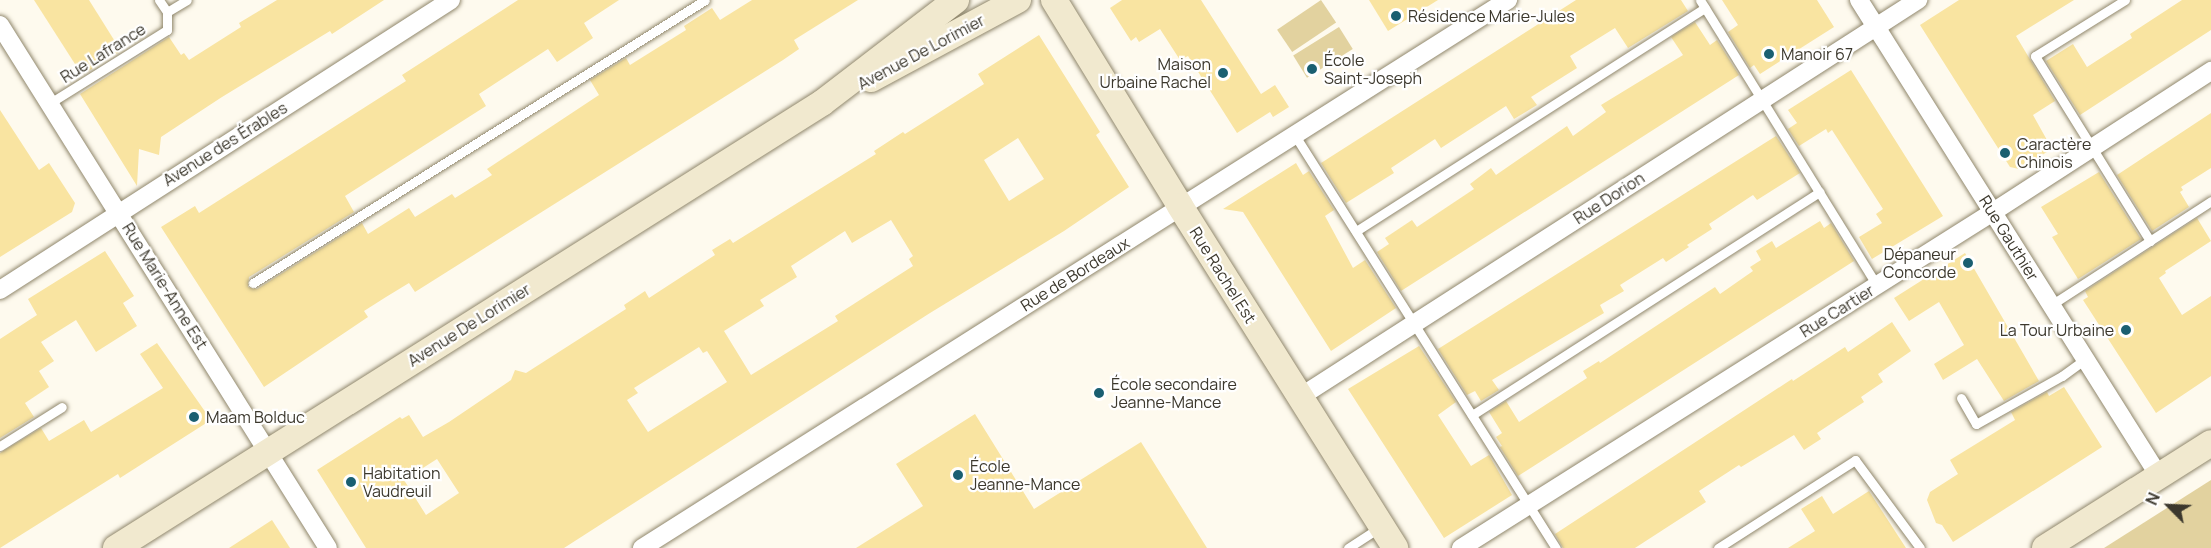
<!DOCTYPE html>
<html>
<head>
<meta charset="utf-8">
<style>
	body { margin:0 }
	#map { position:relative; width:2211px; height:548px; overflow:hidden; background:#fefaee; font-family:Manrope,sans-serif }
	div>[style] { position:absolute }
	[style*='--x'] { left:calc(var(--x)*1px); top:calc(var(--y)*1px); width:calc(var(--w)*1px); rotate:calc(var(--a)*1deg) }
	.green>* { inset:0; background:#e2d29f; transform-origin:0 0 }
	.building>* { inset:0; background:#f9e4a1 }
	.roads { filter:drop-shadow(0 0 2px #90876c) drop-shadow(0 0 2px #90876c) }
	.service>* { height:9px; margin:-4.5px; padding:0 4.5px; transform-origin:4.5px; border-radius:4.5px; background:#fff }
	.minor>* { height:18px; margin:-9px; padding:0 9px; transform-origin:9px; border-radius:9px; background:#fff }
	.secondary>* { height:26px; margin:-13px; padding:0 13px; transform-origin:13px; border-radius:13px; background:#f1e9cf }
	.dots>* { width:16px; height:16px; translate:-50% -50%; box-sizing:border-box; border:3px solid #fff; border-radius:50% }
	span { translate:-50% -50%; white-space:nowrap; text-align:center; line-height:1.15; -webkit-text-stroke:4.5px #fff; paint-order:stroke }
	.poi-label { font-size:16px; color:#3c382d }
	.left { translate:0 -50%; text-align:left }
	.right { translate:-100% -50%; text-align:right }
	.street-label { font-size:16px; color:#3c382d }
	.north { position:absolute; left:2139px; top:476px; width:60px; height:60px; -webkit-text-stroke:4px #fff; paint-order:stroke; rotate:294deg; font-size:16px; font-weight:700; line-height:24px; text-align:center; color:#3c382d }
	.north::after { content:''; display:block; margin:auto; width:21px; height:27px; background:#3c382d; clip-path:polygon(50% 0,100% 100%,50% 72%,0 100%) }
</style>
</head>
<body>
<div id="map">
	<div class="green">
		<div style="left:1321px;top:0;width:27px;height:53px;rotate:56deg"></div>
		<div style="left:1339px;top:27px;width:26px;height:54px;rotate:58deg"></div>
		<div style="clip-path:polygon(2211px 480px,2211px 548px,2104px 548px)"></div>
	</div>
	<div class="building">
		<div style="clip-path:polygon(34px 0,89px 0,121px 51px,82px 75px)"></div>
		<div style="clip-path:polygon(277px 0,384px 0,332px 34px,330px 31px,222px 97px,161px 137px,159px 155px,139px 149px,137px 186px,80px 94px,169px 37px,181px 55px,184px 53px,189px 60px,241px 27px,239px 23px)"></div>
		<div style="clip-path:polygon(518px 0,619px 0,584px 23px,593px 38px,557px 62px,548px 49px,479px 94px,486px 106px,345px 196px,354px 212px,249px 277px,248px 287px,257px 289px,362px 223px,368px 234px,409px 208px,415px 217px,452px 194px,455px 198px,492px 175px,487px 169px,599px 95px,590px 80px,626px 58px,630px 65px,686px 30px,684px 26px,712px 8px,720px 20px,752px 0,858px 0,794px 40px,799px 49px,783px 60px,415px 292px,409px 283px,386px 297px,364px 311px,368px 317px,264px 387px,161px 227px,195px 206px,199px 213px,406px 81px,402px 75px)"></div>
		<div style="clip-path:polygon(1122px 0,1201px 0,1261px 94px,1275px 85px,1289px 107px,1273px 117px,1270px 112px,1237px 133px,1188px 56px,1180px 60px,1160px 29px,1139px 42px,1136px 37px,1131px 41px,1110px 8px)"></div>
		<div style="clip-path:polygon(1369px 0,1438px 0,1388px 31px)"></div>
		<div style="clip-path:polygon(1576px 0,1681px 0,1688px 11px,1628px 48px,1615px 28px,1570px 56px,1577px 68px,1531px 97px,1537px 105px,1514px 119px,1506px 106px,1441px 148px,1435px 139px,1391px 168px,1394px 173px,1346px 203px,1321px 163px)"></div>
		<div style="clip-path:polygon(1722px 0,1817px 0,1834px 27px,1760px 74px,1754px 65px,1750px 68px,1728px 32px,1738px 25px)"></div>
		<div style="clip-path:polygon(1959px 0,2074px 0,2016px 36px,2055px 101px,2033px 115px,2052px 149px,2019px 169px,2010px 167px,1920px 25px)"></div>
		<div style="clip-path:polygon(2182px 0,2211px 0,2211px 30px,2080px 115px,2046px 61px,2073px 44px,2087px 67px,2132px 38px,2130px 34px)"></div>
		<div style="clip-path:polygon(1695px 22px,1710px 45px,1717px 40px,1739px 75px,1401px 291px,1377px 252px,1389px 244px,1385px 238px,1412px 220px,1417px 227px,1474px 189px,1470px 184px,1491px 168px,1496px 175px,1567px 126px,1573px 136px,1606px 112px,1601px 105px,1683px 55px,1671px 37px)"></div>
		<div style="clip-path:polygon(evenodd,1039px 35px,1100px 132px,1096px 135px,1129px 187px,1064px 231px,930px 313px,564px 548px,366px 548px,317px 470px,400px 417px,402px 419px,409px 415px,423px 437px,449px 422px,511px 380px,515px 370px,526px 373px,626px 309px,624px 305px,645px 291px,649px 298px,715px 255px,712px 250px,730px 239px,733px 243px,876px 154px,874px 151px,903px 132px,905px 134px,984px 84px,978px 74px,1039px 35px,1018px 138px,1044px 179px,1009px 201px,984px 160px,1018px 138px,1039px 35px,891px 220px,913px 256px,909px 259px,913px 266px,835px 316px,838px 321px,751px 375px,724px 331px,764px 306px,760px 300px,797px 277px,791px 266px,845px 231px,852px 243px,891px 220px,1039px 35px,699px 347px,703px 353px,707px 351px,727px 382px,648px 432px,627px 400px,638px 393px,634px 388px,699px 347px,1039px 35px,437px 459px,459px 493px,426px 515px,404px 480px,437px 459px)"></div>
		<div style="clip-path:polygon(1851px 70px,1943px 216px,1872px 259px,1859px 237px,1882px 223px,1876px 214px,1883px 209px,1832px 130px,1828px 133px,1826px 129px,1799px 146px,1788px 129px,1797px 123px,1788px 110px)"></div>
		<div style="clip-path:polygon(0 110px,39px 170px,49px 163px,75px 203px,72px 212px,0 257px)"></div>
		<div style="clip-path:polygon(2211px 113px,2211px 168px,2181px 187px,2183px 190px,2180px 192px,2189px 207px,2152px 231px,2117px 175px)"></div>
		<div style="clip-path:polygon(1776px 136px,1800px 173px,1757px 200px,1753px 195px,1709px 224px,1712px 229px,1687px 245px,1689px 247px,1666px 262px,1663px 258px,1620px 285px,1624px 291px,1600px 305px,1604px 313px,1492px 380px,1499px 390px,1481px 401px,1475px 391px,1467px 395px,1438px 349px)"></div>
		<div style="clip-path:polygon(1296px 163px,1303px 175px,1309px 171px,1334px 210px,1325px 216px,1353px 268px,1365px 260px,1396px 308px,1331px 351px,1243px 212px,1223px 209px)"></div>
		<div style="clip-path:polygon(2099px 172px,2141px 239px,2078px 279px,2052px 237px,2058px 234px,2041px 207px)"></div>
		<div style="clip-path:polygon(2197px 218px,2211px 241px,2165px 271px,2166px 273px,2159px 278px,2182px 315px,2211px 296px,2211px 376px,2156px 413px,2083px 300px,2088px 297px,2085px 291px)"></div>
		<div style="clip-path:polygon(1820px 221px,1824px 228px,1831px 223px,1854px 261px,1518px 476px,1500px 447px,1502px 446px,1496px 437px,1502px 433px,1489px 412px,1506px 401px,1519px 422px,1587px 378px,1583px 371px,1599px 361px,1600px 363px,1715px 287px,1720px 294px,1753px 271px,1750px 267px,1761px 260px,1756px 251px,1772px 241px,1776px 248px)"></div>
		<div style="clip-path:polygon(105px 251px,134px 296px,123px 303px,137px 326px,96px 352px,76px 320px,41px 342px,54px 361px,39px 371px,49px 387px,25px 403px,34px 417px,0 438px,0 339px,37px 315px,28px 299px)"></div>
		<div style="clip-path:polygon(1965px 253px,2039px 381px,2004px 401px,1977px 359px,1943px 380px,1934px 364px,1964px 345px,1939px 302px,1909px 321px,1894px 298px)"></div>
		<div style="clip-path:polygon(1892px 322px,1911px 351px,1878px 374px,1883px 382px,1861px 397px,1864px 402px,1817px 433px,1821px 439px,1804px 450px,1794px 435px,1741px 467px,1739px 465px,1699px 491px,1706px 502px,1635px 548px,1563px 548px,1555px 534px,1792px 379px,1793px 381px,1845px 347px,1848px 352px)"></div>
		<div style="clip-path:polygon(157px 343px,211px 420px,120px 478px,118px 474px,0 548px,0 453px,41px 428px,49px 441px,84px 420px,91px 432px,163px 388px,140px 354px)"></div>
		<div style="clip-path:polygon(1419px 346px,1456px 402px,1438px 415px,1471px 466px,1489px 455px,1512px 495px,1444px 538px,1348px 389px)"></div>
		<div style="clip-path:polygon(2064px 387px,2102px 447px,1953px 542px,1942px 525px,1936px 523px,1927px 500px,1930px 492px,1958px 474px,1950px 460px,2015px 420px,2011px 412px,2047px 392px,2049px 396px)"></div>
		<div style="clip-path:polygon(975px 414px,1034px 509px,1141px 442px,1207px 548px,856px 548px,923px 506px,896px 464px)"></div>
		<div style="clip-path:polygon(1869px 491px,1906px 548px,1788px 548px,1815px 531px,1801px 509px,1822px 496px,1833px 514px)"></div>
		<div style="clip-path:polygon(272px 520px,290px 548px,229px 548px)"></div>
	</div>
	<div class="roads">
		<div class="service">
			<div style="--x:159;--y:0;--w:14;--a:56"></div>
			<div style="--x:1700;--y:0;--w:335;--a:58.2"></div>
			<div style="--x:2125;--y:0;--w:106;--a:148.1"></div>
			<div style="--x:2035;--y:56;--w:218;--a:58.1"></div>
			<div style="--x:167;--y:12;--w:23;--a:-31"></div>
			<div style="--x:50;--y:103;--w:138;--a:-32"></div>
			<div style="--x:167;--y:30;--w:18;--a:-90"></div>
			<div style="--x:1294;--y:134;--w:490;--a:57.7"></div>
			<div style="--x:1356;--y:231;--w:414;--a:-32.6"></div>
			<div style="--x:253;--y:283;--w:533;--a:-32.05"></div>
			<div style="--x:2051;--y:305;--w:191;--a:-33"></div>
			<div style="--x:1961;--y:398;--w:30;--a:60"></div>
			<div style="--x:1976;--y:424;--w:98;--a:-29.2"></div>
			<div style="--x:2062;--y:376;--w:29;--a:-36"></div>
			<div style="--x:1472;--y:415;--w:413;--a:-32.7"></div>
			<div style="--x:0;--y:446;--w:73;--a:-32.2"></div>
			<div style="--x:1348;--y:548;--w:37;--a:-33"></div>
			<div style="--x:1718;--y:548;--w:163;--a:-32.7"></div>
			<div style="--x:1855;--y:460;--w:109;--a:53.5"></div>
		</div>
		<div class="minor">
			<div style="--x:1859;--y:0;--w:563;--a:57.78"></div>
			<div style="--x:0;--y:25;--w:617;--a:57.91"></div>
			<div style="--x:0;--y:290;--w:536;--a:-32.74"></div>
			<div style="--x:1300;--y:397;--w:735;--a:-32.72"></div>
			<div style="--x:642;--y:548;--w:1025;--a:-32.33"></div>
			<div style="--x:1461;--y:548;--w:629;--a:-32.28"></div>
			<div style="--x:1993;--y:212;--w:260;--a:-32.9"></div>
		</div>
		<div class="secondary">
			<div style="--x:1054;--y:0;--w:241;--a:58.5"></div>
			<div style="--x:1180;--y:206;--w:404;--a:57.8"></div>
			<div style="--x:871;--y:79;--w:167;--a:-28.3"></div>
			<div style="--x:116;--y:548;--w:835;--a:-32.22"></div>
			<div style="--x:822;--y:103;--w:169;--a:-37.5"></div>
			<div style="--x:2045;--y:548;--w:196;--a:-32.3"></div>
		</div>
	</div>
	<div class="dots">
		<div style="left:1396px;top:16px;background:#1a5f71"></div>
		<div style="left:1769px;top:54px;background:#1a5f71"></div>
		<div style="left:1312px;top:69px;background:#1a5f71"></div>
		<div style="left:1223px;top:73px;background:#1a5f71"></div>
		<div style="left:2005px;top:153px;background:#1a5f71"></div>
		<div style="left:1968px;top:263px;background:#1a5f71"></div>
		<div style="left:2126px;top:330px;background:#1a5f71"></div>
		<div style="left:1099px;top:393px;background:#1a5f71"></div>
		<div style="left:194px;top:417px;background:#1a5f71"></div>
		<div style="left:958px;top:475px;background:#1a5f71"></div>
		<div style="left:351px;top:482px;background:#1a5f71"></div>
	</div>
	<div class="poi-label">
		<span class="left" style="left:1408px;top:16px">Résidence Marie-Jules</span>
		<span class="left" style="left:1781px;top:54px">Manoir 67</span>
		<span class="left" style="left:1324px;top:69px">École<br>Saint-Joseph</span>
		<span class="right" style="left:1211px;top:73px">Maison<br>Urbaine Rachel</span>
		<span class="left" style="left:2017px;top:153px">Caractère<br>Chinois</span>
		<span class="right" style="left:1956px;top:263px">Dépaneur<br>Concorde</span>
		<span class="right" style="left:2114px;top:330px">La Tour Urbaine</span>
		<span class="left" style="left:1111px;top:393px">École secondaire<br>Jeanne-Mance</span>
		<span class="left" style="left:206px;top:417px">Maam Bolduc</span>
		<span class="left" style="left:970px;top:475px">École<br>Jeanne-Mance</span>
		<span class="left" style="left:363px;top:482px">Habitation<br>Vaudreuil</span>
	</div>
	<div class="street-label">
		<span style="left:921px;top:52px;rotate:-28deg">Avenue De Lorimier</span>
		<span style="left:103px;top:53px;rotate:-32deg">Rue Lafrance</span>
		<span style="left:225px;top:144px;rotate:-32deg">Avenue des Érables</span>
		<span style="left:1609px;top:198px;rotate:-33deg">Rue Dorion</span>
		<span style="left:2009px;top:238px;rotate:58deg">Rue Gauthier</span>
		<span style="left:1075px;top:274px;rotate:-32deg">Rue de Bordeaux</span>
		<span style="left:1223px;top:275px;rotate:58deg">Rue Rachel Est</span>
		<span style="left:165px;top:286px;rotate:58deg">Rue Marie-Anne Est</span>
		<span style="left:1837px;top:311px;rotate:-32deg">Rue Cartier</span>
		<span style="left:469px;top:325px;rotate:-32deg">Avenue De Lorimier</span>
	</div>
	<div class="north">N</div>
</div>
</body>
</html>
